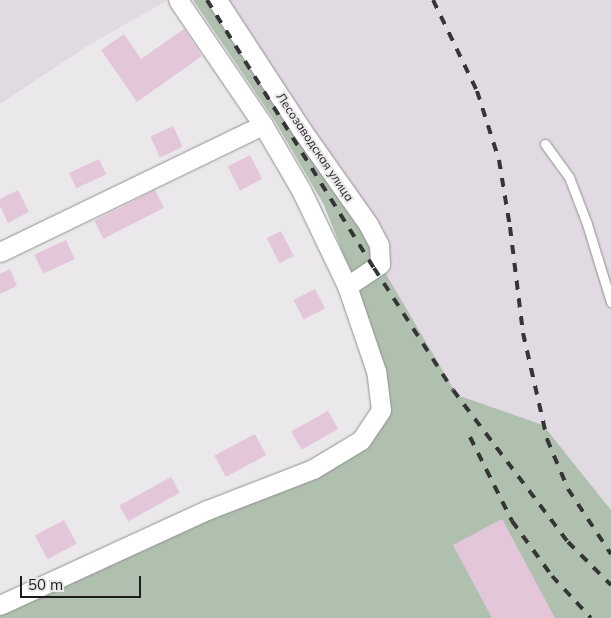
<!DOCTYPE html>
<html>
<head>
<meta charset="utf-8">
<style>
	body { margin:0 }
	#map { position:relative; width:611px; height:618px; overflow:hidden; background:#ebe8eb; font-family:Mulish,sans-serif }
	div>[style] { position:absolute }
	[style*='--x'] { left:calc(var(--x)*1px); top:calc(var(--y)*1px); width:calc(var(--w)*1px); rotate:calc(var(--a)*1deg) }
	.built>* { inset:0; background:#e1dae2 }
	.green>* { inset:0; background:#b0c0af }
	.building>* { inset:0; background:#e3c6da; transform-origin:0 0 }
	.roads { filter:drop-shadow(0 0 1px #918f91) drop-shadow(0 0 1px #918f91) }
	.service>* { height:9px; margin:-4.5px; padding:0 4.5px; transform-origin:4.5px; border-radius:4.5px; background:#fff }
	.minor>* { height:19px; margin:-9.5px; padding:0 9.5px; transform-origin:9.5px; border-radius:9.5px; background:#fff }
	.rail>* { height:4px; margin-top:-2px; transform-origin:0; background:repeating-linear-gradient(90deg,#363536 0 9px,transparent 0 18px) }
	span { translate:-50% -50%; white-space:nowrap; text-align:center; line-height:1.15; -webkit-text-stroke:4px #ebe8eb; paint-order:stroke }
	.street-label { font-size:12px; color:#1d1c1d }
	.scale { position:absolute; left:20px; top:576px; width:121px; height:22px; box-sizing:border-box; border:2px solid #1d1c1d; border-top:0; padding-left:6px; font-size:15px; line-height:18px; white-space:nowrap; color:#1d1c1d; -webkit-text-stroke:4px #ebe8eb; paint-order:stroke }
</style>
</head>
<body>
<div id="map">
	<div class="built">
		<div style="clip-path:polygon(0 0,168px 0,89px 45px,0 104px)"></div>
		<div style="clip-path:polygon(217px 0,611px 0,611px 510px,543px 425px,457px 395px)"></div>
	</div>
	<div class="green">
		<div style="clip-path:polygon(193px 0,217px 0,366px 222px,380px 264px,457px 395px,543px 425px,611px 510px,611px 618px,0 618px,0 605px,207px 510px,322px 473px,370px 444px,390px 414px,385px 376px,362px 302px,324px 205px,276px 123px)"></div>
	</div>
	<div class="building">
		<div style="clip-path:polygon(184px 29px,202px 56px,137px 102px,101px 50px,124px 34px,141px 59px)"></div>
		<div style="left:173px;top:126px;width:23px;height:25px;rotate:65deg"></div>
		<div style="left:250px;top:155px;width:27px;height:25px;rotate:63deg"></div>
		<div style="left:99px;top:159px;width:17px;height:33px;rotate:65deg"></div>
		<div style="clip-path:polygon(18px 190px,29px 212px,8px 223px,0 206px,0 199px)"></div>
		<div style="left:155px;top:190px;width:20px;height:68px;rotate:63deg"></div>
		<div style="left:281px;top:231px;width:28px;height:16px;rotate:63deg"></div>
		<div style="left:66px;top:240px;width:21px;height:35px;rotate:65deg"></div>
		<div style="clip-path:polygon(10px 269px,17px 286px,0 294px,0 274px)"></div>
		<div style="left:315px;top:289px;width:22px;height:24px;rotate:63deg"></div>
		<div style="left:328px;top:411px;width:21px;height:42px;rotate:61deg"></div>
		<div style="left:255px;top:434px;width:24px;height:46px;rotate:62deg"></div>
		<div style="left:171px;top:477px;width:18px;height:59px;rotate:61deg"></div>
		<div style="clip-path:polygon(502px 519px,555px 618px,492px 618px,453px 545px)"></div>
		<div style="left:64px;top:520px;width:27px;height:33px;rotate:62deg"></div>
	</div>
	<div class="roads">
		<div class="service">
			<div style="--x:545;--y:144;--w:41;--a:54"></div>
			<div style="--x:569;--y:177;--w:50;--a:69"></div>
			<div style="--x:587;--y:224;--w:82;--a:72.9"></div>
		</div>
		<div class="minor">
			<div style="--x:217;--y:0;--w:154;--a:56.9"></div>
			<div style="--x:301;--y:129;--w:116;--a:54.8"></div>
			<div style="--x:368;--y:224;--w:24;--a:62"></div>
			<div style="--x:379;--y:245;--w:19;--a:87"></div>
			<div style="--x:380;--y:264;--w:40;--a:146"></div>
			<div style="--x:0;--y:252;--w:292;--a:-25.8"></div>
			<div style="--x:0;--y:605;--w:228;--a:-24.7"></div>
			<div style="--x:207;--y:510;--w:114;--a:-21.1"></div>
			<div style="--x:313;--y:469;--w:56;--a:-31.1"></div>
			<div style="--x:361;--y:440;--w:36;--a:-56"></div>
			<div style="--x:381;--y:410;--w:39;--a:-97"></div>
			<div style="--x:376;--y:371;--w:90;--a:-108.8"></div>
			<div style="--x:347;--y:286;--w:106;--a:-115.6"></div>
			<div style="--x:301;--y:190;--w:75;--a:-120.3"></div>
			<div style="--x:263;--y:125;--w:151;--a:-124.2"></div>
		</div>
	</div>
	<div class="rail">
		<div style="--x:207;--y:0;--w:316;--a:58.1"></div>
		<div style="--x:374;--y:268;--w:145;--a:57.1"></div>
		<div style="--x:453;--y:390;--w:191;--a:52.9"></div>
		<div style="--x:568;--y:542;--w:61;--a:45"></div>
		<div style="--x:433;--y:0;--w:101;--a:64.2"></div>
		<div style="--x:477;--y:91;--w:72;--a:72.3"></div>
		<div style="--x:499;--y:160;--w:68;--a:80.7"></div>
		<div style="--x:510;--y:227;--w:107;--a:83"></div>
		<div style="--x:523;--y:333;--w:109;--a:77.2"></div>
		<div style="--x:547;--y:439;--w:54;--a:67.2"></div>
		<div style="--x:568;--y:489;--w:78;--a:56.5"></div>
		<div style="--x:470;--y:437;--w:94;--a:63.4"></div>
		<div style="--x:512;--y:521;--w:68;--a:54"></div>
		<div style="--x:552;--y:576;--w:57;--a:47.1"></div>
	</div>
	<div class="street-label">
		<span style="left:315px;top:147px;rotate:56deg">Лесозаводская улица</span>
	</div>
	<div class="scale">50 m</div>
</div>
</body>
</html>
